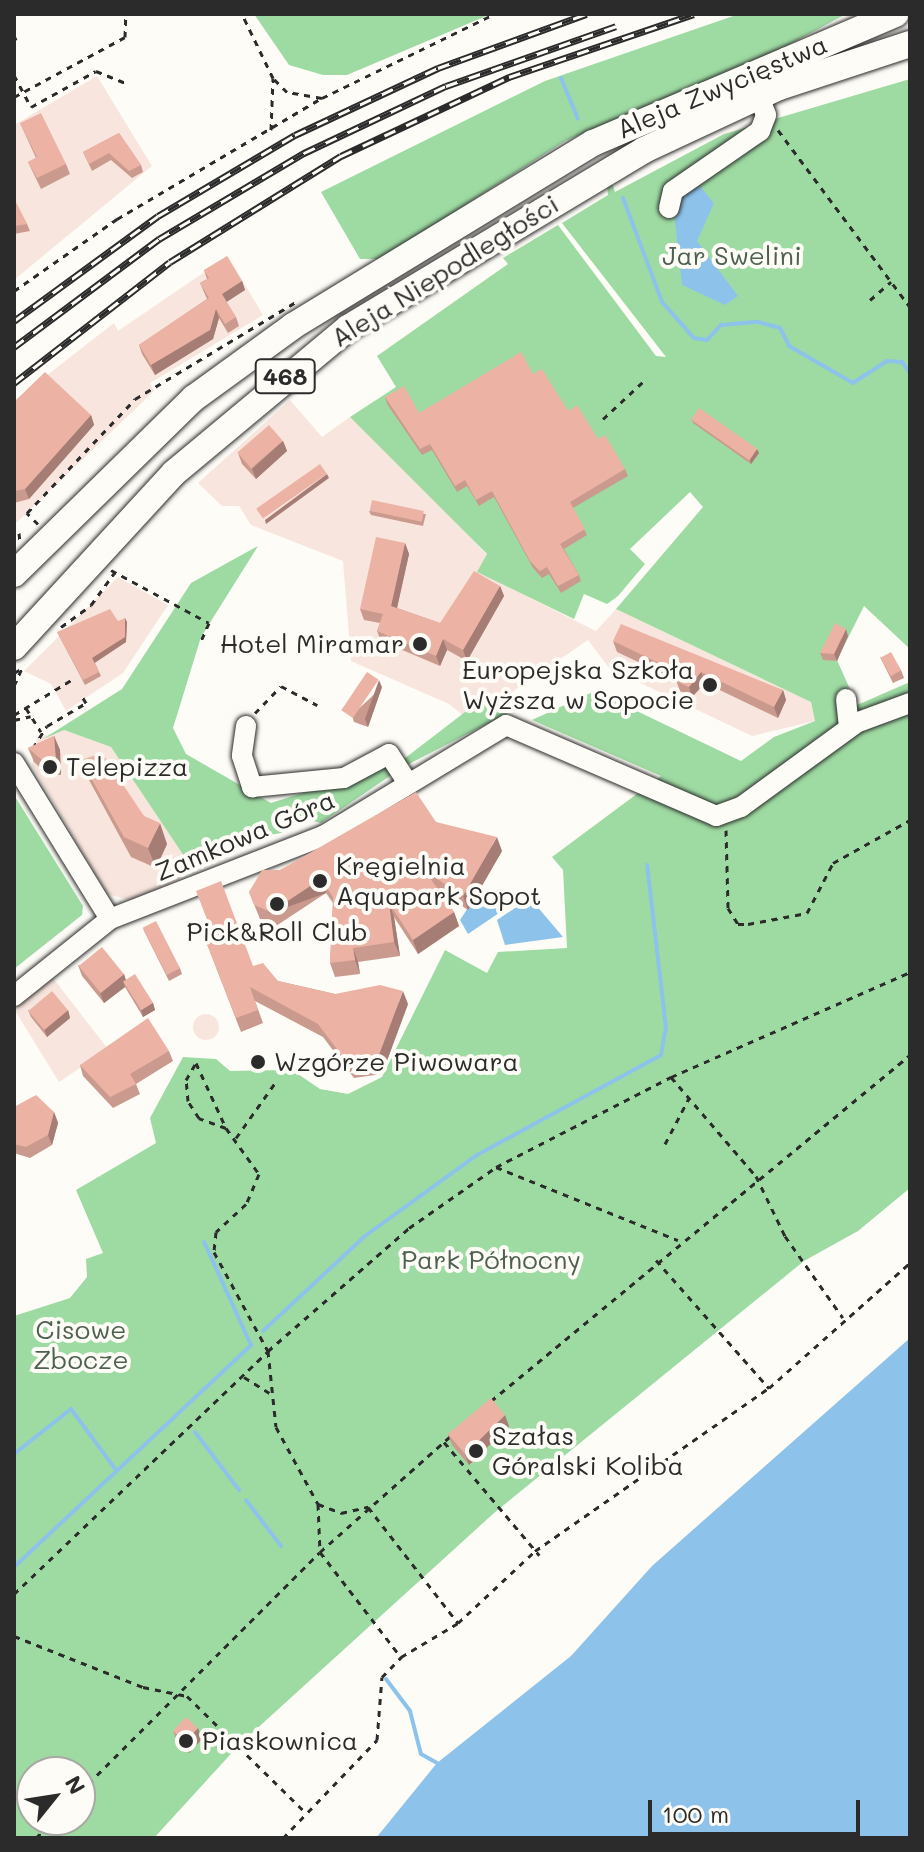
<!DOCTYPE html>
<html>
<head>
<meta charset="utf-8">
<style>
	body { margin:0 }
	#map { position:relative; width:924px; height:1852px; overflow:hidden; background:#fdfcf7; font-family:Mali,sans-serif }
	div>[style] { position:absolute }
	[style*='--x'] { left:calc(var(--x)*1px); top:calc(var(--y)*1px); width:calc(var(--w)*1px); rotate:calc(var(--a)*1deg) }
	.built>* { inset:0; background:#f8e6de }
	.round { border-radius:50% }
	.green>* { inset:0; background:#9edba2 }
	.water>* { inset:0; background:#8dc3eb }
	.stream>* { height:4px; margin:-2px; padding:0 2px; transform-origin:2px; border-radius:2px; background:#8dc3eb }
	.path>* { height:3px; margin-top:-1.5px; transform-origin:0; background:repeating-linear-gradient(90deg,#2b2b2b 0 6px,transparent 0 12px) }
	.roads { filter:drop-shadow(0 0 2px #2b2b2b) drop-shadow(0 0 2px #2b2b2b) }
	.minor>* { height:20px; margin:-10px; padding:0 10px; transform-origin:10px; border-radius:10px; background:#fdfcf7 }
	.major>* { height:26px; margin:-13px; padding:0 13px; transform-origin:13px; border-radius:13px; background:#fdfcf7 }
	.rail>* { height:7px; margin-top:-3.5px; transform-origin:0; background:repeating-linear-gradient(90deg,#fdfcf7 0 12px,#2b2b2b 0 24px); box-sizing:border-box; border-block:2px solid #2b2b2b }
	.wall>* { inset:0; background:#cb9a8e }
	.shaded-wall>* { inset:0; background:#a57d74; transform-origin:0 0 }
	.building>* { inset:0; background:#ecb3a5; transform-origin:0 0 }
	.dots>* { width:22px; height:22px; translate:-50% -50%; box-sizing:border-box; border:4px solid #fdfcf7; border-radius:50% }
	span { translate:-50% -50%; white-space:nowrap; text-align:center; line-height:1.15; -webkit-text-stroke:8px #fdfcf7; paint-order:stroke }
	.shield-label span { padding:2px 6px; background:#fdfcf7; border:2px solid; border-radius:6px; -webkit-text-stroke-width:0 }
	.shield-label { font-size:24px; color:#2b2b2b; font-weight:700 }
	.street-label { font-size:26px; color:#2b2b2b }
	.park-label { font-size:26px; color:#4e604f }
	.poi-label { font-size:26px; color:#2b2b2b }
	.right { translate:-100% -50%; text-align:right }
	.left { translate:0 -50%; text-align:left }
	.frame { position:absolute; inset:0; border:16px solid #2b2b2b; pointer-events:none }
	.north { position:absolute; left:16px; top:1756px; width:80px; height:80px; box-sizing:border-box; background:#fdfcf7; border:2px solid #a9a8a5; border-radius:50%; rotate:60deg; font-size:22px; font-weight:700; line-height:32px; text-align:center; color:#2b2b2b }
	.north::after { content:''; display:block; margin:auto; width:28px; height:36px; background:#2b2b2b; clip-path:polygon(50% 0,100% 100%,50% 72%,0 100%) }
	.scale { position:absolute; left:648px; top:1800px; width:212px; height:36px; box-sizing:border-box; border:4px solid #2b2b2b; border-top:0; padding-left:10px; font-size:24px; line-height:28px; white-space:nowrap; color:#2b2b2b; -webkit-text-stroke:6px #fdfcf7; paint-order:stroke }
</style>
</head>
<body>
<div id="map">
	<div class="built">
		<div style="clip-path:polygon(97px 76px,152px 166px,14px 280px,14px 125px)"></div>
		<div style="clip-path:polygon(228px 256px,263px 315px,150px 383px,154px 391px,14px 525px,14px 401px,114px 323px,118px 331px)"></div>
		<div style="clip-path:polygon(290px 400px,322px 437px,350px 417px,368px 430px,487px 555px,478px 572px,596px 631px,616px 609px,811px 702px,815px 721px,752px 736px,609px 668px,588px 640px,470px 721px,449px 704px,351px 661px,343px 561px,251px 525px,239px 506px,222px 506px,198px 483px)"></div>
		<div style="clip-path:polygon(118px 577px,168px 605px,123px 673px,66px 711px,51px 684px,24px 671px)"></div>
		<div style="clip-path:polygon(64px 730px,111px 747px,192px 868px,179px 879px,133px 901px,107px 894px,32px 766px,37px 738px)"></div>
		<div style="clip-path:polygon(53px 978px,108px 1049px,59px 1082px,14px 1009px)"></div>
		<div class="round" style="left:193px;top:1014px;width:26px;height:26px"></div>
	</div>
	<div class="green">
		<div style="clip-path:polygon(254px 14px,491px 14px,347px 75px,323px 75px,289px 65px)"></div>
		<div style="clip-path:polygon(739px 14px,846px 14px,772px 54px,565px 141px,381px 259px,360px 259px,321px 192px,545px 81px)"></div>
		<div style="clip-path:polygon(evenodd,910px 79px,910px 649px,864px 606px,837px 660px,857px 705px,910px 682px,910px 1188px,858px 1231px,804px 1261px,494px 1513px,239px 1745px,154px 1838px,14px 1838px,14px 1316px,70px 1298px,87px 1277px,86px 1259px,103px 1253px,76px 1190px,156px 1143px,150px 1118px,183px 1057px,216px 1059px,230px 1071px,292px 1070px,320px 1089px,348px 1094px,382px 1077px,445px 950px,487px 973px,498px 952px,567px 948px,563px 870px,552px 857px,661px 776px,532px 720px,595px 691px,741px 761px,774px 737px,815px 721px,811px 702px,616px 609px,703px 507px,690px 492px,630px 549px,645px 564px,618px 596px,607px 604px,584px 594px,574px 619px,477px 572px,487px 554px,350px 417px,396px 387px,377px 356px,508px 264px,503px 258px,558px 225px,656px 356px,666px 357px,562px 223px,608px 195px,604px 158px,615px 192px,724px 134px,910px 79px,32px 1772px,80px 1772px,80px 1820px,32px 1820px,32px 1772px)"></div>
		<div style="clip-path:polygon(258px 546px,201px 637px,173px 728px,186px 754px,271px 803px,400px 762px,482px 699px,510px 712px,403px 767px,321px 823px,305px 819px,281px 833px,224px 843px,219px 856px,192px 868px,111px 747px,64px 730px,43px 739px,122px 689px,191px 583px)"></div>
		<div style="clip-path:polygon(14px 795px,83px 906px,82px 915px,14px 969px)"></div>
	</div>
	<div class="water">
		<div style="clip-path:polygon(699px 185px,714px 203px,697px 241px,738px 296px,725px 305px,682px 285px,673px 204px)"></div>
		<div style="clip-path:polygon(479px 891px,502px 911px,468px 934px,460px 920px)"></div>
		<div style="clip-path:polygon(530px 898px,563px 937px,505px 945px,497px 920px)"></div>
		<div style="clip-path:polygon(910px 1338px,910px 1838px,376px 1838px,437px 1763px,571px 1656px,652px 1566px)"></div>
	</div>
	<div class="stream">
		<div style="--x:561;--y:78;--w:44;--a:67.5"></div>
		<div style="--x:623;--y:198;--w:111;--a:69.4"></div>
		<div style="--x:662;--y:302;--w:48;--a:48.4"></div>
		<div style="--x:694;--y:338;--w:13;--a:9"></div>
		<div style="--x:707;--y:340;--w:21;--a:-47"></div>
		<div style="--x:721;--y:325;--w:37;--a:-5"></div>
		<div style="--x:758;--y:322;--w:23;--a:15"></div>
		<div style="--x:780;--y:328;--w:20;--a:63"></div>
		<div style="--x:789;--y:346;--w:74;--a:30"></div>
		<div style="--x:853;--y:383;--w:40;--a:-32.9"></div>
		<div style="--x:887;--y:361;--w:15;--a:4"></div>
		<div style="--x:902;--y:362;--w:14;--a:54"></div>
		<div style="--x:263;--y:1331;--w:139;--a:-43"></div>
		<div style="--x:365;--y:1236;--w:138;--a:-35.9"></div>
		<div style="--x:477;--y:1155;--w:209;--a:-28.5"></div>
		<div style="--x:661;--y:1055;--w:27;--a:-80"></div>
		<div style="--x:666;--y:1028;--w:164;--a:-96.6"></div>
		<div style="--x:195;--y:1432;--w:73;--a:52.8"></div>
		<div style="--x:14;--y:1454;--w:73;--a:-38.3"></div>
		<div style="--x:71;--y:1409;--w:76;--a:53.6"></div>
		<div style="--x:246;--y:1500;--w:58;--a:52.7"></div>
		<div style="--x:14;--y:1567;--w:325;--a:-43.1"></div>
		<div style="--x:251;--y:1345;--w:113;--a:-114.5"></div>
		<div style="--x:386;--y:1679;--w:40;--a:53"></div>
		<div style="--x:410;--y:1711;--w:44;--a:75.7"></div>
		<div style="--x:421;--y:1754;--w:18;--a:29"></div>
	</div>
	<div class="path">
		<div style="--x:14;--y:39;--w:3;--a:-18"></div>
		<div style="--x:14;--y:75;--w:36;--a:62"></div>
		<div style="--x:31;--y:107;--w:74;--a:-29"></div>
		<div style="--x:96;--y:71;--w:32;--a:22"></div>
		<div style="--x:14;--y:97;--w:126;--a:-28.4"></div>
		<div style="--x:125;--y:37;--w:23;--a:-88"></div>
		<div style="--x:322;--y:98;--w:191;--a:-26"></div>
		<div style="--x:271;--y:130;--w:52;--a:-87.8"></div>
		<div style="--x:778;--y:130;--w:221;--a:53.3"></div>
		<div style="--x:14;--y:291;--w:126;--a:-35"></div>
		<div style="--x:117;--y:219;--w:238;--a:-30.6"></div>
		<div style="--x:322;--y:98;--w:36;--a:-170"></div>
		<div style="--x:287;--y:92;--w:20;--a:-135"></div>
		<div style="--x:273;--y:78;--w:71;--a:-115.8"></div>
		<div style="--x:870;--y:300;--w:28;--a:-41"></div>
		<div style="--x:603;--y:419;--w:60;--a:-43"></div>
		<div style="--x:38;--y:524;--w:16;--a:-135"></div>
		<div style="--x:27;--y:513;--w:157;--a:-46.5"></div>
		<div style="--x:135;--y:399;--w:188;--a:-31.1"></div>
		<div style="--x:19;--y:533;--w:9;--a:84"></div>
		<div style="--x:111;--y:570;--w:111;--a:28.4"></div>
		<div style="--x:209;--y:623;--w:24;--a:114"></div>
		<div style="--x:61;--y:627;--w:37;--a:-36"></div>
		<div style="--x:91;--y:605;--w:41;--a:-54"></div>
		<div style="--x:14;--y:673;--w:8;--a:-30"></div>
		<div style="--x:14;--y:686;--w:24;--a:-66"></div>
		<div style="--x:26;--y:708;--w:28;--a:58"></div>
		<div style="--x:255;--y:713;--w:37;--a:-46"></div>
		<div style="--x:281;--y:686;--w:41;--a:27.8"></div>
		<div style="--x:14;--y:715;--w:69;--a:-31.4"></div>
		<div style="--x:14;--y:720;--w:17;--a:-13"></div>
		<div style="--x:33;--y:748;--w:26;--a:-58"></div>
		<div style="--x:47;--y:726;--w:45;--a:-30.5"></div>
		<div style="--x:86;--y:703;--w:8;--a:-120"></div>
		<div style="--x:726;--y:830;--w:78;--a:88.5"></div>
		<div style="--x:728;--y:908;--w:19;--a:58"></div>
		<div style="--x:738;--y:924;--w:10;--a:0"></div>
		<div style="--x:748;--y:924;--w:60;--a:-10.6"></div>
		<div style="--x:807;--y:913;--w:56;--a:-62.5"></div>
		<div style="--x:833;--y:863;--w:88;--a:-29.2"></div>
		<div style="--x:671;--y:1077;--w:130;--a:49.4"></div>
		<div style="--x:756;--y:1176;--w:67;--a:64.2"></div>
		<div style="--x:785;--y:1236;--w:100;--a:54.7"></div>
		<div style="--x:226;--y:1128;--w:29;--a:-160"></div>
		<div style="--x:199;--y:1118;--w:20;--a:-123"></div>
		<div style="--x:188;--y:1101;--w:21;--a:-95"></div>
		<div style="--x:186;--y:1080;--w:20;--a:-60"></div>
		<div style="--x:196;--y:1063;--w:72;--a:65.2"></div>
		<div style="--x:226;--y:1128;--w:57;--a:54.3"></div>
		<div style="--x:259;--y:1174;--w:33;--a:113"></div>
		<div style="--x:246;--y:1204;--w:41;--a:137"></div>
		<div style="--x:216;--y:1232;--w:20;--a:96"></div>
		<div style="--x:214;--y:1252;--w:113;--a:61.4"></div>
		<div style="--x:268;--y:1351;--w:76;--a:84"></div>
		<div style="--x:276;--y:1427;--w:88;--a:61.4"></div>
		<div style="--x:318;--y:1504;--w:48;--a:87.6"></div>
		<div style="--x:236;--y:1138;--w:67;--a:-54.7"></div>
		<div style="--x:665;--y:1144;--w:52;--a:-62.4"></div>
		<div style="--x:496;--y:1167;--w:196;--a:21.9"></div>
		<div style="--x:656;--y:1260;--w:171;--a:48.6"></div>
		<div style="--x:244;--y:1377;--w:32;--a:32"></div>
		<div style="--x:491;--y:1401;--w:543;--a:-39.55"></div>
		<div style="--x:444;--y:1442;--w:148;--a:49.9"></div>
		<div style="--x:318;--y:1504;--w:25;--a:21"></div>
		<div style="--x:341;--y:1513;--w:28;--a:-13"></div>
		<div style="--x:368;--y:1507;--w:147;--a:52.2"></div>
		<div style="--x:320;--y:1552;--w:133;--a:52.4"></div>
		<div style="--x:14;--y:1594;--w:352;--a:-43.7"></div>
		<div style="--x:268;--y:1351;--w:187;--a:-41.1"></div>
		<div style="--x:409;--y:1228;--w:106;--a:-35"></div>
		<div style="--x:496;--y:1167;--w:197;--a:-27.2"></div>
		<div style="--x:671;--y:1077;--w:261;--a:-23.7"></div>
		<div style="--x:14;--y:1636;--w:139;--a:21.6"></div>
		<div style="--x:143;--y:1687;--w:45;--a:11.6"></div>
		<div style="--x:187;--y:1696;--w:164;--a:44.5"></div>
		<div style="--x:80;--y:1792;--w:339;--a:-45"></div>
		<div style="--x:320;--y:1552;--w:176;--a:-41.6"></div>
		<div style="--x:36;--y:1838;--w:25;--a:-47"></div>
		<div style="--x:283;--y:1838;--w:136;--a:-46.2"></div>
		<div style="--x:377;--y:1740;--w:63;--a:-85.5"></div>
		<div style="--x:382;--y:1677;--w:28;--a:-46"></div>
		<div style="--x:401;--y:1657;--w:66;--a:-30.8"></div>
		<div style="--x:458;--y:1623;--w:105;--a:-43.1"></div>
		<div style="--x:535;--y:1551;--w:285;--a:-34.9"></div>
		<div style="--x:769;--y:1388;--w:188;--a:-41.6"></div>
	</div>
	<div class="roads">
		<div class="minor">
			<div style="--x:669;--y:208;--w:17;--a:-77"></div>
			<div style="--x:673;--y:191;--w:106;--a:-34.6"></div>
			<div style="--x:760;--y:131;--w:17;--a:-69"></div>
			<div style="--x:766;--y:115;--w:20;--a:-110"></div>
			<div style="--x:846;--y:699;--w:28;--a:84"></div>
			<div style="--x:246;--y:726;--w:30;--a:98"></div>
			<div style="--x:242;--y:756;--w:33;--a:72"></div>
			<div style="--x:252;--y:787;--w:92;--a:-5.6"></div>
			<div style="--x:344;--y:778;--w:51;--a:-28.1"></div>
			<div style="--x:389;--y:754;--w:35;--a:57"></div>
			<div style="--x:14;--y:763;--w:183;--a:58.4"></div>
			<div style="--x:14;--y:996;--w:123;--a:-38.7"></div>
			<div style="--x:110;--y:919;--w:229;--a:-21.3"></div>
			<div style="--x:323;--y:836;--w:214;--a:-31.2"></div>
			<div style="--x:506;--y:725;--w:229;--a:23.4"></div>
			<div style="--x:716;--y:816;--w:27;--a:-20"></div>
			<div style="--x:741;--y:807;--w:142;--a:-36.1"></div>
			<div style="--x:856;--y:723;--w:58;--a:-20.3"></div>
		</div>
		<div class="major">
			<div style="--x:14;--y:574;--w:252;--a:-44.4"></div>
			<div style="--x:194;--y:398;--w:122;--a:-36"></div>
			<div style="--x:293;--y:326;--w:351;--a:-31.4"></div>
			<div style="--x:593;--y:143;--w:329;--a:-23.1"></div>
			<div style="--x:14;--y:647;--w:236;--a:-47.4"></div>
			<div style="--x:174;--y:473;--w:226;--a:-39.8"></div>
			<div style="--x:348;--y:328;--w:345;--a:-31"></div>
			<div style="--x:644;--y:150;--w:149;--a:-25"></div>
			<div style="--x:779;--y:87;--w:138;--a:-18.2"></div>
		</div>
	</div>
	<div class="rail">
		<div style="--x:14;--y:321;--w:178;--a:-36.1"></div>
		<div style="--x:158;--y:216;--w:159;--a:-30.6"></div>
		<div style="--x:295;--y:135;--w:158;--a:-25.1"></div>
		<div style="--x:438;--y:68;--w:158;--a:-20"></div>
		<div style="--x:14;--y:347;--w:181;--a:-36.7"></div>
		<div style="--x:159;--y:239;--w:169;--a:-30.7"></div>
		<div style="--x:304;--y:153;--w:157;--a:-25.3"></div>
		<div style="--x:446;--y:86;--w:180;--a:-19.4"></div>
		<div style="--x:14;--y:383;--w:197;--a:-37.8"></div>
		<div style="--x:170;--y:262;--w:201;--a:-31.8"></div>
		<div style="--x:341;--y:156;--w:186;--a:-25.2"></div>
		<div style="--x:509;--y:77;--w:195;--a:-18.8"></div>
	</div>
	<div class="wall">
		<div style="clip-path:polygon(20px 123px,66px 164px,70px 174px,41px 189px,28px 162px,36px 158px)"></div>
		<div style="clip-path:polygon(119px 133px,141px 165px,143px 172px,132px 178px,111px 160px,92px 171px,83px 152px)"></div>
		<div style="clip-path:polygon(14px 200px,27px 224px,30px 231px,14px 234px)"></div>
		<div style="clip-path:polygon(204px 270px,242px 281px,245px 290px,226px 302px,236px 317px,239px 326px,228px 333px,219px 318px,213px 339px,155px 375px,142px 354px,139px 345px,207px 299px,200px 283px,207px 279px)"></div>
		<div style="clip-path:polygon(533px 374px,568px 411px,598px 439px,625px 469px,628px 476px,573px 508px,587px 535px,564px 549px,579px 575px,581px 581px,561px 593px,549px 574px,542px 578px,533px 568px,494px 497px,479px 506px,467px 486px,457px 492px,432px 450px,422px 455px,387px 404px,385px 397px,419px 413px)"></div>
		<div style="clip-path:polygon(14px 402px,91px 415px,94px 425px,29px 499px,14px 503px)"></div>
		<div style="clip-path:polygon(691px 419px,759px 453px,751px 464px,693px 423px)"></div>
		<div style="clip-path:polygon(283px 441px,287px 451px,256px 479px,242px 464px,238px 453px)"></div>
		<div style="clip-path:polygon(369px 511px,426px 514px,423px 526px,371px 515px)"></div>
		<div style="clip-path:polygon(405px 543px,409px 554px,397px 608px,440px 623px,500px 586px,504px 596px,467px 661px,447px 650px,440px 666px,381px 641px,377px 631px,380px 623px,364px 620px,360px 609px)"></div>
		<div style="clip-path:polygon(118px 621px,127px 622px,126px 642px,95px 663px,101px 676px,85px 685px,57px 632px)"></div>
		<div style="clip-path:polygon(848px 636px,837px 661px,823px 660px,820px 653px)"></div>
		<div style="clip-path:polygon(613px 641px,783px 690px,786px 700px,778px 718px,705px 683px,692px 697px,680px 691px,676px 680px,617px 652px)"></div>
		<div style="clip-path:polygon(880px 657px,901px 670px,904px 678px,893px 683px)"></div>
		<div style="clip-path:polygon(382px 687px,368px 727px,354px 722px,352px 715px)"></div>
		<div style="clip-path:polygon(54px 736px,60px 750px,61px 775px,48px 775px,34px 762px,28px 748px)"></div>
		<div style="clip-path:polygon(81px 760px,144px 816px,167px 844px,156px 868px,131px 857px,89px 780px)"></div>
		<div style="clip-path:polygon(436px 822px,502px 851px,468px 910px,439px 891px,454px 912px,459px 926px,418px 954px,394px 917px,400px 956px,358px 962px,360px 974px,335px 977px,330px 963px,333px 903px,326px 893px,276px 926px,260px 919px,249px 892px,280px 870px)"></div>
		<div style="clip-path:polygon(143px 929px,180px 968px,182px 974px,169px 981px)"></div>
		<div style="clip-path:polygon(205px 939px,278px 981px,335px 994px,408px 1004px,382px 1074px,354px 1078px,323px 1037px,255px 1001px,263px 1023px,241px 1032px)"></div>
		<div style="clip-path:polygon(78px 965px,124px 974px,126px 980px,153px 1003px,155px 1010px,143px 1017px,125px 987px,104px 1003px,82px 976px)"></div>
		<div style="clip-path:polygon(28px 1010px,68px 1010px,70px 1018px,47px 1037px,31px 1017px)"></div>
		<div style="clip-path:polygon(169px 1051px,173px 1061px,136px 1084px,140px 1094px,113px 1108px,83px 1076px,80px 1065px)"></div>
		<div style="clip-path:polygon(14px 1107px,54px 1112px,58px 1123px,52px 1145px,30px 1158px,14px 1153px)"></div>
		<div style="clip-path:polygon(509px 1426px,469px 1465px,452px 1445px,448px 1434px)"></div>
		<div style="clip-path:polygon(173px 1731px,202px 1739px,189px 1753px,177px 1741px)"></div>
	</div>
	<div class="shaded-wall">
		<div style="clip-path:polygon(242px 281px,245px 290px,225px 303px,222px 294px)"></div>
		<div style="clip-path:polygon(216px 309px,219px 318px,213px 339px,155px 375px,151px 365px)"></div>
		<div style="clip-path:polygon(91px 415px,94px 425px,29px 499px,25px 489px)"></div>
		<div style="clip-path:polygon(283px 441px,287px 451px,256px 479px,252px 469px)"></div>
		<div style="clip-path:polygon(757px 449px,759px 453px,751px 464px,750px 460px)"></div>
		<div style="clip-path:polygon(327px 474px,329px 478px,266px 524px,265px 520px)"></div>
		<div style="clip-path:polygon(405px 543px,409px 554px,395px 617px,391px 606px)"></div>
		<div style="clip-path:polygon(500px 586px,504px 596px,467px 661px,463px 650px)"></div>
		<div style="clip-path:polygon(125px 618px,127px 622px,126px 642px,94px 663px,92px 658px)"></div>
		<div style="clip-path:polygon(846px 629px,848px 636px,837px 661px,834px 654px)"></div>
		<div style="clip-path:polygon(443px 639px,447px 650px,440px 666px,436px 656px)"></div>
		<div style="clip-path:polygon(701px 672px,705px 683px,692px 697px,689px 687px)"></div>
		<div style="clip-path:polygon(379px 680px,382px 687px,368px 727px,365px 719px)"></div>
		<div style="clip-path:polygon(783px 690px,786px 700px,778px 718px,774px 707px)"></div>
		<div style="clip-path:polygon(54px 736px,60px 750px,61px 775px,56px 761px)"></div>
		<div style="clip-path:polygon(160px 823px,167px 844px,156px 868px,148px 848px)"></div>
		<div style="clip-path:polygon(497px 837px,502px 851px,468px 910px,463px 896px)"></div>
		<div style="left:321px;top:879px;width:15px;height:60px;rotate:70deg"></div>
		<div style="clip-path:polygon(389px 903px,394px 917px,400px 956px,394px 942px)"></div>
		<div style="clip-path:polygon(454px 912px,459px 926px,418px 954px,413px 940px)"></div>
		<div style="clip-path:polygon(353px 948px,358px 962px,360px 974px,355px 960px)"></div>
		<div style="clip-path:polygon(124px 974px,127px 985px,123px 981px,125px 987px,104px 1003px,100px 993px)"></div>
		<div style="clip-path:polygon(403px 991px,408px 1004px,382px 1074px,377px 1060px)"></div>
		<div style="clip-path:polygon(153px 1003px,155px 1010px,143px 1017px,141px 1010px)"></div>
		<div style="clip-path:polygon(68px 1010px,70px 1018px,47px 1037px,44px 1029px)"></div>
		<div style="clip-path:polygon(54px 1112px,58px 1123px,52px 1145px,48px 1135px)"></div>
		<div style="clip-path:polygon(505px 1415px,509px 1426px,469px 1465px,465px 1454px)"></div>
		<div style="clip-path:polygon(198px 1728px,202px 1739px,189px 1753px,185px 1742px)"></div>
	</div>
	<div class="building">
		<div style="clip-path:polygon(41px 113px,66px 164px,37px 178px,28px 162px,37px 157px,20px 123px)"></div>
		<div style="clip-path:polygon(119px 133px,141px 165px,129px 171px,109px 153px,89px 164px,83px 152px)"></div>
		<div style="clip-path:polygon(14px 200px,15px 200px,27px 224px,14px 226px)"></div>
		<div style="clip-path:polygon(227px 256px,242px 281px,222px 294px,236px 317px,225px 324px,216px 309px,210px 330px,151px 365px,139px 345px,209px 298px,200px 283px,209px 278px,204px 270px)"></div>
		<div style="clip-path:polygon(521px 352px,533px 374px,542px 369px,568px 411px,577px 405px,598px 439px,605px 435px,625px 469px,570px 502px,585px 529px,560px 544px,579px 575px,558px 586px,547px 567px,540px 571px,530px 561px,492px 491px,476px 500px,465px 480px,455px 486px,430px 444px,420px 449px,385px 397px,404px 386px,419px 413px)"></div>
		<div style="clip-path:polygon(45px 372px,91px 415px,25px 489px,14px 491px,14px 402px)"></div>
		<div style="left:699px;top:408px;width:71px;height:14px;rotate:35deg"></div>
		<div style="left:269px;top:425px;width:21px;height:42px;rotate:49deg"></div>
		<div style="left:320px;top:464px;width:12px;height:78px;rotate:55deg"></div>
		<div style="left:372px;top:500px;width:53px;height:11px;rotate:12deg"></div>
		<div style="clip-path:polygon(376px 537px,405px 543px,391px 606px,440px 623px,474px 571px,500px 586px,463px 650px,443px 639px,436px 656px,377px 631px,383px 614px,360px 609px)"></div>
		<div style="clip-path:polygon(110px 609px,118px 621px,125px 618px,125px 637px,92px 658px,99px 672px,83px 680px,57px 632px)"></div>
		<div style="clip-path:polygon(835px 623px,846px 629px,834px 654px,820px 653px)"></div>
		<div style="clip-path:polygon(621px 624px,783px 690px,774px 707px,701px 672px,689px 687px,676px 681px,680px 673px,613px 641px)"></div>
		<div style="left:891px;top:652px;width:21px;height:12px;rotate:61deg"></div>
		<div style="left:367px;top:672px;width:14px;height:46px;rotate:34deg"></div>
		<div style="clip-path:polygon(54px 736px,56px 761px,43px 761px,28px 748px)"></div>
		<div style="clip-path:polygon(102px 753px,144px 816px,160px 823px,148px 848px,124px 837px,81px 760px)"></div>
		<div style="clip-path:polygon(416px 792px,436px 822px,497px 837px,463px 896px,425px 871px,454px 912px,413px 940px,389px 903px,394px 942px,353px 948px,355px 960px,330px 963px,333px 897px,321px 879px,271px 912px,254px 905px,249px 892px,262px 870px,280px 870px)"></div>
		<div style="clip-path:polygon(221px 881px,253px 966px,263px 963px,278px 981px,335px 994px,380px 985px,403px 991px,377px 1060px,349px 1065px,318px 1024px,250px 987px,258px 1010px,236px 1018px,205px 939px,213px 935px,196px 891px)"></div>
		<div style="left:156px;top:921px;width:53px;height:15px;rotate:63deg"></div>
		<div style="left:102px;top:947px;width:35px;height:30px;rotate:51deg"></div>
		<div style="left:135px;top:974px;width:34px;height:14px;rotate:58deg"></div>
		<div style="left:52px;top:991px;width:25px;height:31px;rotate:50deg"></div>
		<div style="clip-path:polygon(148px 1018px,169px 1051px,130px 1074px,136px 1084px,110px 1097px,80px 1065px)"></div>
		<div style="clip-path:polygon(36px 1095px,54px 1112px,48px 1135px,26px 1147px,14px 1144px,14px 1107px)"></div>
		<div style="clip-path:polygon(491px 1398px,505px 1415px,465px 1454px,448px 1434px)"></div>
		<div style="left:186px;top:1717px;width:16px;height:19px;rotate:43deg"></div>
	</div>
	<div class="dots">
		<div style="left:420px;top:644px;background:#2b2b2b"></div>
		<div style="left:710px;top:685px;background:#2b2b2b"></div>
		<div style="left:50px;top:767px;background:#2b2b2b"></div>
		<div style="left:320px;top:881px;background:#2b2b2b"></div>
		<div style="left:277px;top:904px;background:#2b2b2b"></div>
		<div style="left:258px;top:1062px;background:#2b2b2b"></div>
		<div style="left:476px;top:1451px;background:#2b2b2b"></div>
		<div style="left:186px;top:1741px;background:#2b2b2b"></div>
	</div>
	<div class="shield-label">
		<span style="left:285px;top:376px">468</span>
	</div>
	<div class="street-label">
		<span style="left:722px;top:87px;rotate:-23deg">Aleja Zwycięstwa</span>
		<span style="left:445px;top:271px;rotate:-32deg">Aleja Niepodległości</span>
		<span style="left:245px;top:836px;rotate:-23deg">Zamkowa Góra</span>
	</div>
	<div class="park-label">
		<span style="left:732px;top:256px">Jar Swelini</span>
		<span style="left:491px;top:1260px">Park Północny</span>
		<span style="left:81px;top:1345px">Cisowe<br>Zbocze</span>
	</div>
	<div class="poi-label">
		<span class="right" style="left:404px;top:644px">Hotel Miramar</span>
		<span class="right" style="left:694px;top:685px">Europejska Szkoła<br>Wyższa w Sopocie</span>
		<span class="left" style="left:66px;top:767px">Telepizza</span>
		<span class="left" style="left:336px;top:881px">Kręgielnia<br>Aquapark Sopot</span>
		<span style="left:277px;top:932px">Pick&amp;Roll Club</span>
		<span class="left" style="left:274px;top:1062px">Wzgórze Piwowara</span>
		<span class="left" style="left:492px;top:1451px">Szałas<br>Góralski Koliba</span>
		<span class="left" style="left:202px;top:1741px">Piaskownica</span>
	</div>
	<div class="frame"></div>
	<div class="north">N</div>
	<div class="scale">100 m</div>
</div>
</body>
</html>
